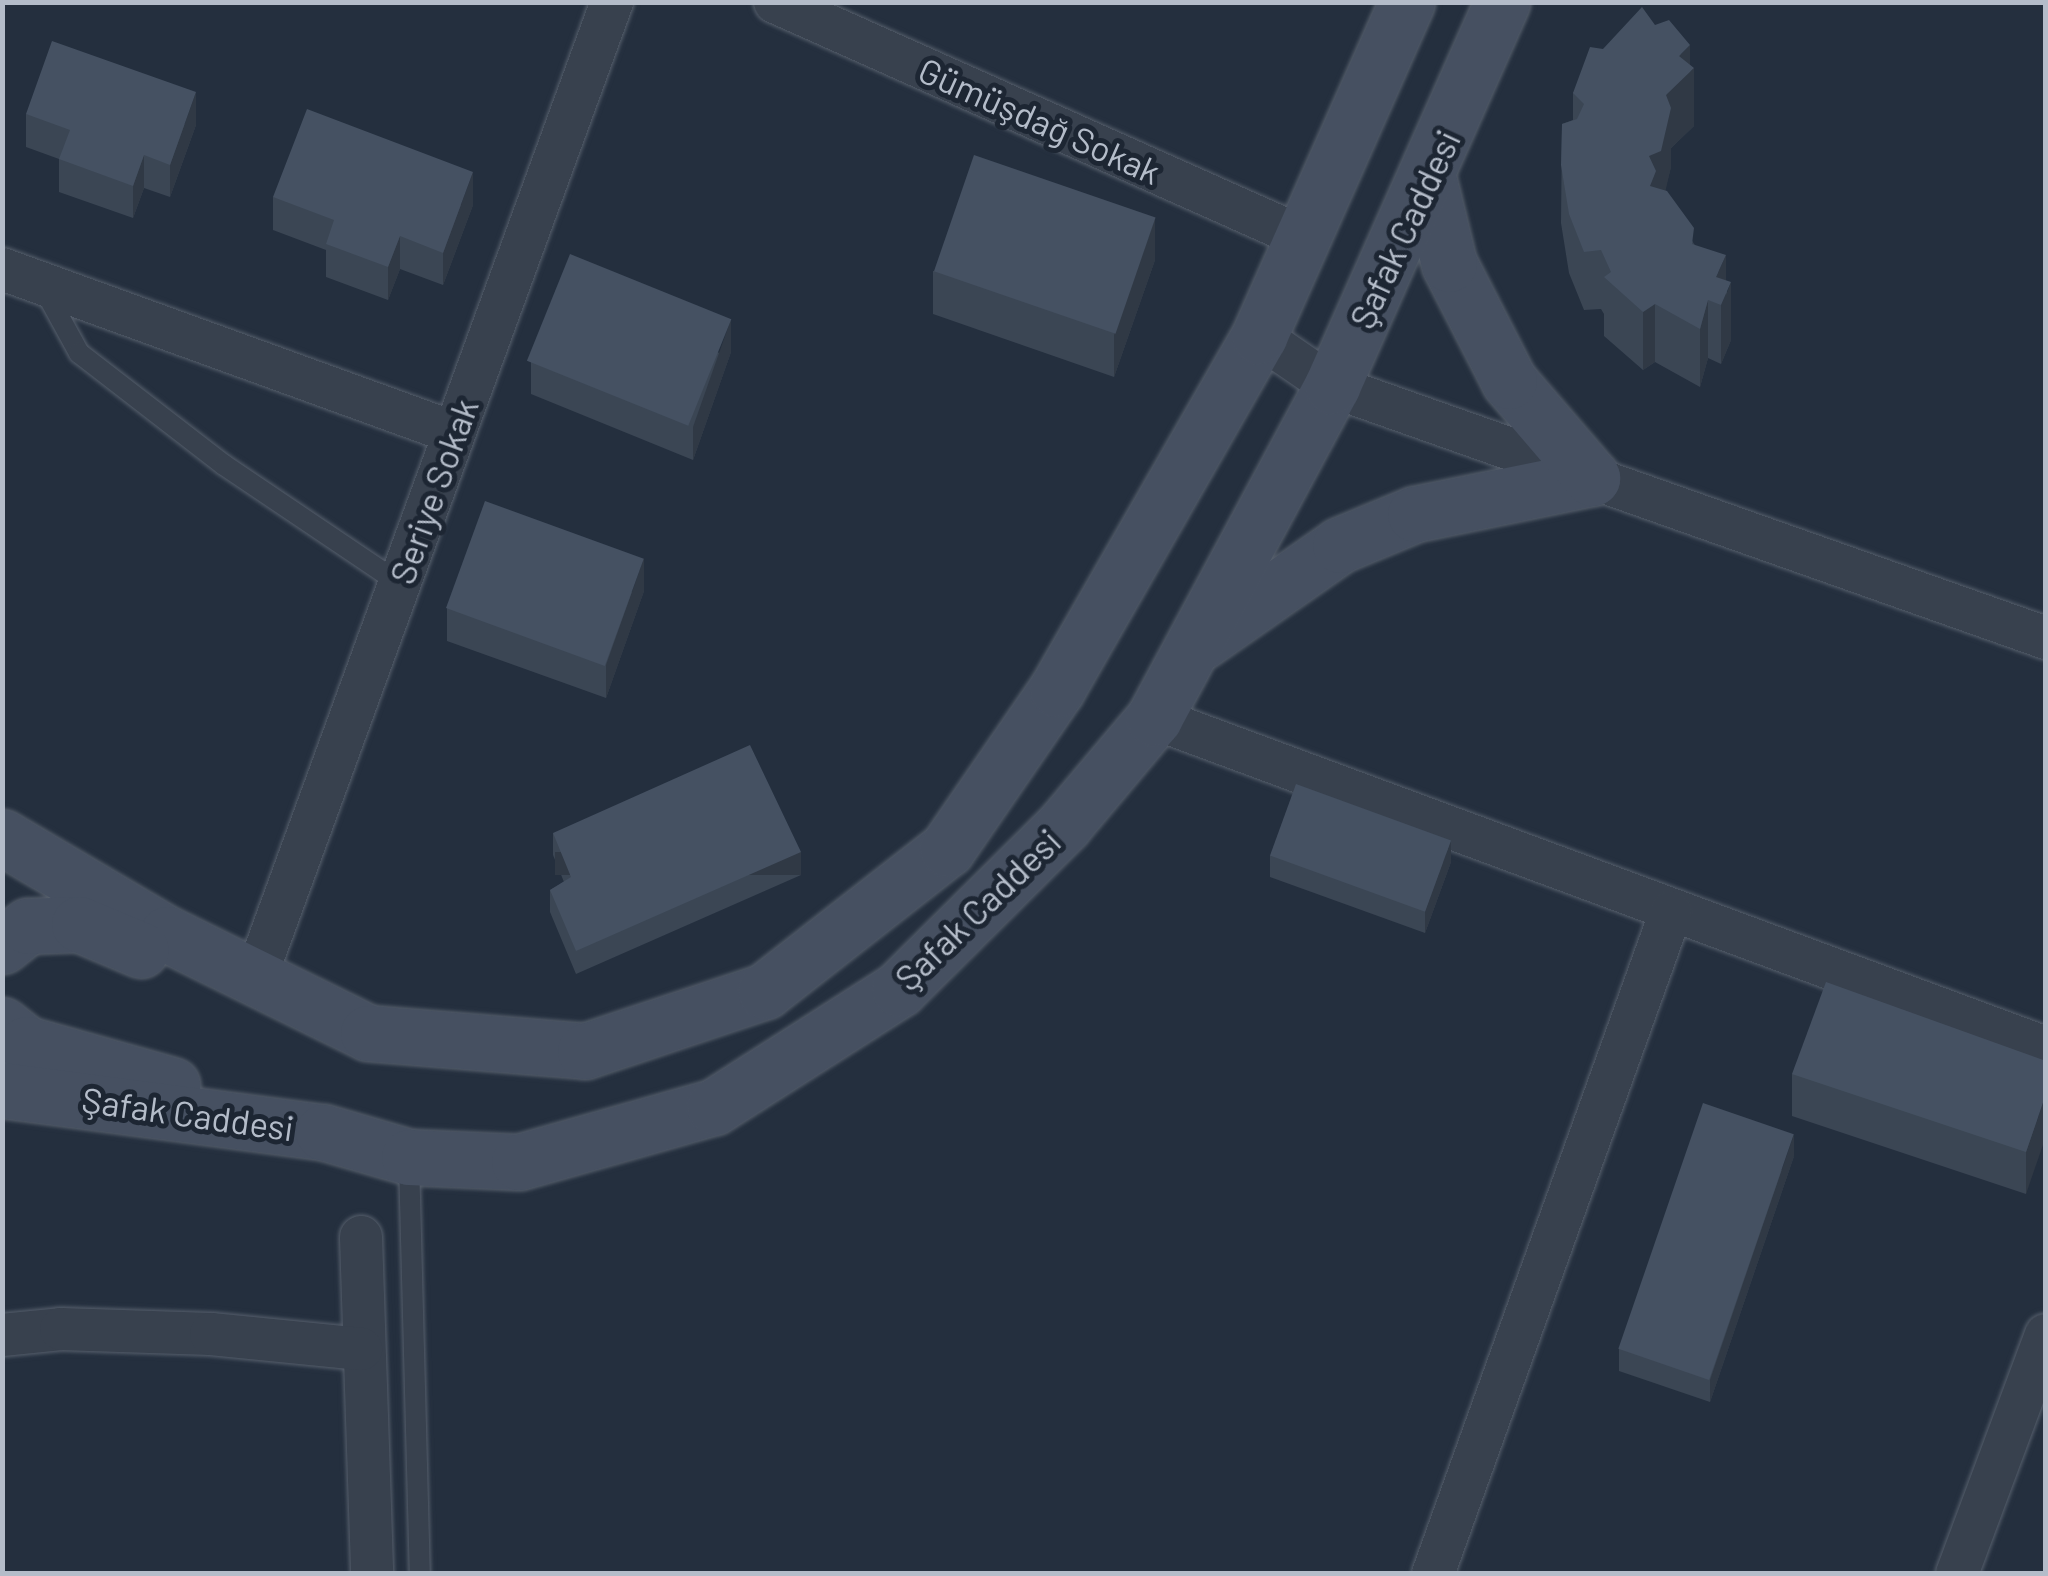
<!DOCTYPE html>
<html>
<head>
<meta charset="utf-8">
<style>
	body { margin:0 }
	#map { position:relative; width:2048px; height:1576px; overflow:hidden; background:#242f3e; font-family:Barlow,sans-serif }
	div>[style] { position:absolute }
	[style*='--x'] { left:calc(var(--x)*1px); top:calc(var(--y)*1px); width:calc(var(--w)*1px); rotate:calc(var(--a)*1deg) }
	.roads { filter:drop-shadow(0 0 2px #565f6c) drop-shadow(0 0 2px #565f6c) }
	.lane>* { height:20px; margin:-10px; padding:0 10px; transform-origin:10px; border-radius:10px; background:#38414e }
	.street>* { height:42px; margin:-21px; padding:0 21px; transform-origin:21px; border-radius:21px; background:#38414e }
	.secondary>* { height:55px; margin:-27.5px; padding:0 27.5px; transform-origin:27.5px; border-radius:27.5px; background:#465061 }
	.wall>* { inset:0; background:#3b4654 }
	.shaded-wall>* { inset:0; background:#303945; transform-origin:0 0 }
	.building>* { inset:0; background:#455162; transform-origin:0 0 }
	span { translate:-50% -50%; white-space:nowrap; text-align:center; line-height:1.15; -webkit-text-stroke:10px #1d2633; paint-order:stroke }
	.street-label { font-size:35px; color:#b4bcc9 }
	.frame { position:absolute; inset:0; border:5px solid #b4bcc9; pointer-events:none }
</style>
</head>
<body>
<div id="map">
	<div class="roads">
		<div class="lane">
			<div style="--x:44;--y:289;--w:73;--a:61.3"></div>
			<div style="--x:79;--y:353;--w:183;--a:37.7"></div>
			<div style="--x:224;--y:465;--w:211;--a:34"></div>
			<div style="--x:409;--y:1161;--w:413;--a:88.5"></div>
		</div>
		<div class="street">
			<div style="--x:775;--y:2;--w:579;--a:24.04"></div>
			<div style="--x:2;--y:269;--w:481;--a:19.9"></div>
			<div style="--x:1259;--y:336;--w:88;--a:34.4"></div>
			<div style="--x:1332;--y:386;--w:757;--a:19.44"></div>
			<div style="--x:1154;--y:718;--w:951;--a:20.3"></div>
			<div style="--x:255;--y:979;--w:1040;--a:-69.93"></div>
			<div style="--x:361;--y:1237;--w:337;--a:88.1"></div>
			<div style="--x:2;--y:1335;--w:59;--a:-5.8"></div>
			<div style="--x:61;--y:1329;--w:150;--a:1.9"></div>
			<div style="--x:211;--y:1334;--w:151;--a:5.7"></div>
			<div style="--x:1433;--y:1574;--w:703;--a:-70.23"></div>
			<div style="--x:1957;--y:1574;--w:255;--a:-69.6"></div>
		</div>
		<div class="secondary">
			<div style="--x:1201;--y:642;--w:169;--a:-34.9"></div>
			<div style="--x:1340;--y:545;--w:81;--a:-22.5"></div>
			<div style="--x:1415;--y:514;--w:181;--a:-11.5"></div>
			<div style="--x:1592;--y:478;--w:128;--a:-130.6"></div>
			<div style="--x:1509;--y:381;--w:131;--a:-117.1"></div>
			<div style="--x:1449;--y:264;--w:89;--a:-103.6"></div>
			<div style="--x:2;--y:837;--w:191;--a:30.5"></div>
			<div style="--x:167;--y:934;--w:224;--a:26.2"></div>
			<div style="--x:368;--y:1033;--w:218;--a:4.7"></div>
			<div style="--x:585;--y:1051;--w:190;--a:-18.4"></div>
			<div style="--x:765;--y:991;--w:231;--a:-38"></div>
			<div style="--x:947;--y:849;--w:194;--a:-55.5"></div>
			<div style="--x:1057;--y:689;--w:407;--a:-60.2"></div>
			<div style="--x:1259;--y:336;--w:365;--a:-66.1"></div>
			<div style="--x:2;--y:946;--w:33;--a:-38"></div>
			<div style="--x:28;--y:926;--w:51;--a:-2.2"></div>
			<div style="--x:79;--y:924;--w:67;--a:22.8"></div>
			<div style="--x:2;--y:1025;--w:31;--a:38"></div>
			<div style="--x:26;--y:1044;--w:152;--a:15.7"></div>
			<div style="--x:2;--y:1090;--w:324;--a:7.5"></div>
			<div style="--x:323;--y:1132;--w:90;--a:16.2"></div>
			<div style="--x:409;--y:1157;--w:110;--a:2.6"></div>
			<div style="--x:519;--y:1162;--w:203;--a:-15.8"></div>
			<div style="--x:714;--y:1107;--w:219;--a:-32.5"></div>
			<div style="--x:899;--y:989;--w:233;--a:-44.8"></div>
			<div style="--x:1064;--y:825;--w:140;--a:-49.9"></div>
			<div style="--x:1154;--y:718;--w:377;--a:-61.8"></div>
			<div style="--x:1332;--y:386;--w:420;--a:-66.1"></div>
		</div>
	</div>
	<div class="wall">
		<div style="clip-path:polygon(1655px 25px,1690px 65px,1694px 126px,1671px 148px,1671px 167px,1665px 190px,1694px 244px,1726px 280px,1731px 340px,1721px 364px,1708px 358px,1700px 387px,1655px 362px,1643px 370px,1604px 336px,1604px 314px,1601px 309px,1584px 310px,1569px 273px,1561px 223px,1562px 124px,1573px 120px,1573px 93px,1603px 49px)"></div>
		<div style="clip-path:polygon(26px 114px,196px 125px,170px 197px,144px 188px,133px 218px,59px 192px,59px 159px,26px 147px)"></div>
		<div style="clip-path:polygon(273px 197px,473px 205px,443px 285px,400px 269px,388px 300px,326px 277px,326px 250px,273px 230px)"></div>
		<div style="clip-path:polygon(1155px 260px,1114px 377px,933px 314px,933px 271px)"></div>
		<div style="clip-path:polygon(731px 352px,693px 460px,531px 394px,531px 362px)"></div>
		<div style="clip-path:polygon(644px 591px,606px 698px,447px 641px,447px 608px)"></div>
		<div style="clip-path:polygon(553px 833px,801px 875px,576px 974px,550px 912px,550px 890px,564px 882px,553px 855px)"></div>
		<div style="clip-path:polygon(1270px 855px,1451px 862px,1425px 933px,1270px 877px)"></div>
		<div style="clip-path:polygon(2046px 1061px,2026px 1194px,1792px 1116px,1792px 1074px)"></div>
		<div style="clip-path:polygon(1794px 1156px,1710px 1402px,1619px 1371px,1619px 1349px)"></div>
	</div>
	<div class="shaded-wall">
		<div style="clip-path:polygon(1690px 45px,1690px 72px,1694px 68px,1694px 126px,1671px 148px,1671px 167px,1661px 210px,1650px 244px,1649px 156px,1666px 95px,1679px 56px)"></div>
		<div style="clip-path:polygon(196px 92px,196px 125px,170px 197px,170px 165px)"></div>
		<div style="clip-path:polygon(144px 155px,144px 188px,133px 218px,133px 186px)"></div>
		<div style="clip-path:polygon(473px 172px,473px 205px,443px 285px,443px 253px)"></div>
		<div style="clip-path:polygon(1155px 218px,1155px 260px,1114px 377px,1114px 335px)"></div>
		<div style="clip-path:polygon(400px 236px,400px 269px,388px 300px,388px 267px)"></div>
		<div style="clip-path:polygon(1726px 255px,1726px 295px,1731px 282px,1731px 340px,1721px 364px,1721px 305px,1716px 277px)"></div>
		<div style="clip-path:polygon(1708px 300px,1708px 358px,1700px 387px,1700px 329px)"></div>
		<div style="clip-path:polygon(1655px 304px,1655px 362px,1643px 370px,1643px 312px)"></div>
		<div style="clip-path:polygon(731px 319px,731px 352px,693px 460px,693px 427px)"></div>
		<div style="clip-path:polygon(644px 558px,644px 591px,606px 698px,606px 665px)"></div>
		<div style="clip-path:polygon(1451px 840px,1451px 862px,1425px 933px,1425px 911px)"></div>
		<div style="left:801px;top:852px;width:23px;height:246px;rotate:90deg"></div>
		<div style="clip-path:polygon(2046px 1094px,2046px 1136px,2026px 1194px,2026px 1152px)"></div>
		<div style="clip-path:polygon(1794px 1134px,1794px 1156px,1710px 1402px,1710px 1380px)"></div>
	</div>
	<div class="building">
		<div style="clip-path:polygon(1642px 7px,1655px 25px,1669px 20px,1690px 45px,1679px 56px,1694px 68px,1666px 95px,1671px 108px,1661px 151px,1649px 156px,1656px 171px,1650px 186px,1667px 191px,1694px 228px,1692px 244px,1726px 255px,1716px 277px,1731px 282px,1721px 305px,1708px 300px,1700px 329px,1655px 304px,1643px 312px,1604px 277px,1611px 272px,1601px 250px,1584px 252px,1569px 214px,1561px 165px,1562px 124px,1577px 119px,1584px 104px,1573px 93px,1590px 47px,1603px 49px)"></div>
		<div style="clip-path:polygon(52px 41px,196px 92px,170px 165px,144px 155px,133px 186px,59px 159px,70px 130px,26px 114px)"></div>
		<div style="clip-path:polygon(307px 109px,473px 172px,443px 253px,400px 236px,388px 267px,326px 244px,334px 220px,273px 197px)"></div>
		<div style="left:974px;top:155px;width:192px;height:123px;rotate:19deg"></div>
		<div style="left:570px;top:254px;width:174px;height:115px;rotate:22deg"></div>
		<div style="left:485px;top:501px;width:169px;height:114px;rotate:20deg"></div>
		<div style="clip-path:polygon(750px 745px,801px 852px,576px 951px,550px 890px,571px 877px,553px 833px)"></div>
		<div style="left:1296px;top:784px;width:165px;height:76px;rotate:20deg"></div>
		<div style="clip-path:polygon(1826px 982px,2046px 1061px,2046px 1094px,2026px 1152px,1792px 1074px)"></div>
		<div style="left:1703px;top:1103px;width:96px;height:260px;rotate:19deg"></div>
	</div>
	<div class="street-label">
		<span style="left:1040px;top:120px;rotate:24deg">Gümüşdağ Sokak</span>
		<span style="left:1404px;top:229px;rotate:-65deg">Şafak Caddesi</span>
		<span style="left:433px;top:491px;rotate:-70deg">Seriye Sokak</span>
		<span style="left:977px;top:909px;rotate:-44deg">Şafak Caddesi</span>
		<span style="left:188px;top:1113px;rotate:8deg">Şafak Caddesi</span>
	</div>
	<div class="frame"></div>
</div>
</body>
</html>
